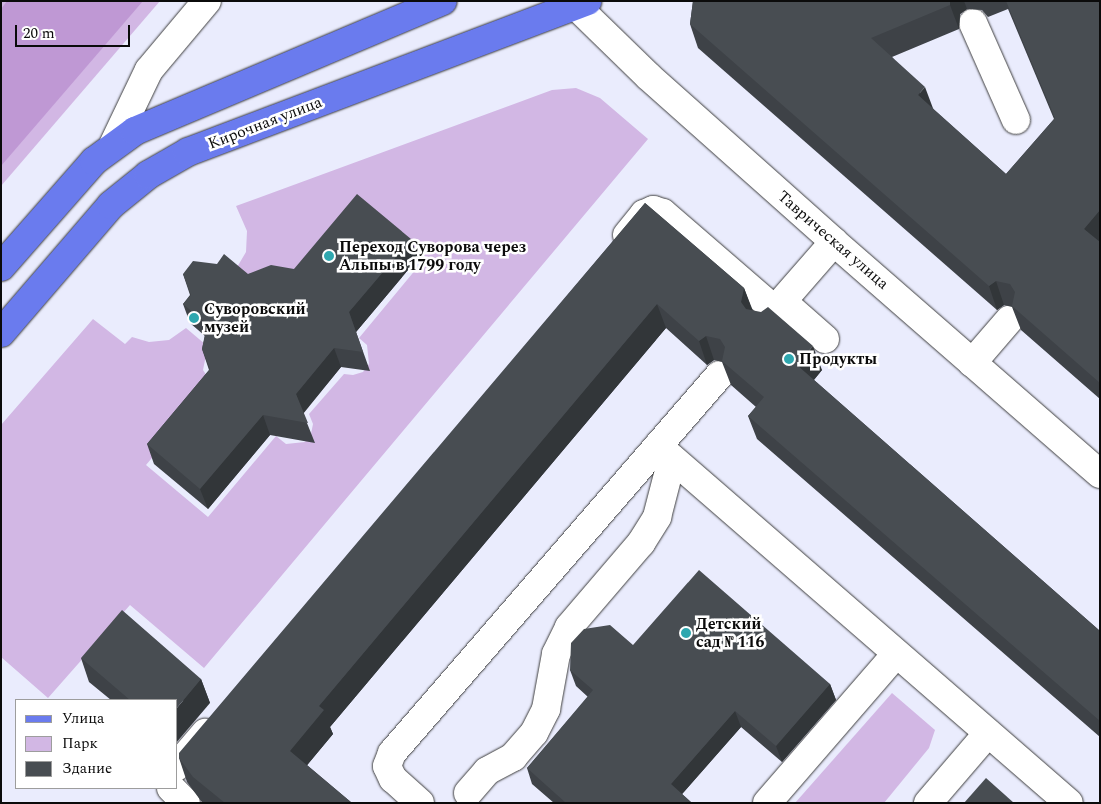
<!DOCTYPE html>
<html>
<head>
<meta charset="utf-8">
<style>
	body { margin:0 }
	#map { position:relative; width:1101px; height:804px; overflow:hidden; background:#eaecfd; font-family:Spectral,serif }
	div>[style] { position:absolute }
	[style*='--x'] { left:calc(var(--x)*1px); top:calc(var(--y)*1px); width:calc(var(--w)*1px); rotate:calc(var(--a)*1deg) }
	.green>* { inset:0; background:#d2b7e4 }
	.forest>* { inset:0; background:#bf98d4 }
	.roads { filter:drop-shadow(0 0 1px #3e3e3e) drop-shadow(0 0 1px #3e3e3e) }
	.minor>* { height:28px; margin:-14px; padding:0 14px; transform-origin:14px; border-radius:14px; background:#fff }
	.major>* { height:28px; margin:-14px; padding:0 14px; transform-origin:14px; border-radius:14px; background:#6a7bee }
	.wall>* { inset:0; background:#3e4247 }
	.shaded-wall>* { inset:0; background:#323639 }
	.building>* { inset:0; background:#484d52 }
	.dots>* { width:14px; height:14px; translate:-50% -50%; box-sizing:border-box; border:2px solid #fff; border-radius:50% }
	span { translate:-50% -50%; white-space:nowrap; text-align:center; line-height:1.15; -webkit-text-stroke:5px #fff; paint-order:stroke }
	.street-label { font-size:16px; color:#0b0b0b }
	.poi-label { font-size:16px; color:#0b0b0b; font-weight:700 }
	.left { translate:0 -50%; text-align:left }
	.frame { position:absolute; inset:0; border:2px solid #0b0b0b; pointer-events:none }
	.legend { position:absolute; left:15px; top:699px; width:162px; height:90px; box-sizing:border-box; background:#fff; border:1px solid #9d9d9d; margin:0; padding:6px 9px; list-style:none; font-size:15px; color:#0b0b0b }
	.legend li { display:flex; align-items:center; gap:10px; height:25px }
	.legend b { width:25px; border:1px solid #9d9d9d }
	.scale { position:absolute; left:15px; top:25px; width:115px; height:22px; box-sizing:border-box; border:2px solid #0b0b0b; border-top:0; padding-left:6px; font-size:15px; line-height:18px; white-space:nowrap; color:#0b0b0b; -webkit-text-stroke:4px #fff; paint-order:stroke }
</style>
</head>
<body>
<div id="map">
	<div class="green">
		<div style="clip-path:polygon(1px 1px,160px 1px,1px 186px)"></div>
		<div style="clip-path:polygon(576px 88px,600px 98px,648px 139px,204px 668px,130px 605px,48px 698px,1px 657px,1px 425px,93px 319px,125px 344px,132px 337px,149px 342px,169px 340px,186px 328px,212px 350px,205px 360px,203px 370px,213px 385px,146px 465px,208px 517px,276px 436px,286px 444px,305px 442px,311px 434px,313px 424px,309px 414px,344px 374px,353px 375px,363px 372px,369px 364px,367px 345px,359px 338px,426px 257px,363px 205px,296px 286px,261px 291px,236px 269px,246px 252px,247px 231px,236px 206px,552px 90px)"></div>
		<div style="clip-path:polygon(892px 693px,935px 730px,929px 748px,884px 803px,795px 803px)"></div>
	</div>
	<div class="forest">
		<div style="clip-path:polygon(7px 1px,143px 1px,1px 166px,1px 9px)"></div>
	</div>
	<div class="roads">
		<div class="minor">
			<div style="--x:571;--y:1;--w:107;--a:44.2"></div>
			<div style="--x:648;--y:76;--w:249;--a:41.7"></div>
			<div style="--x:834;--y:242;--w:353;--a:41.1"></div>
			<div style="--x:973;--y:23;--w:106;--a:66.1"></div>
			<div style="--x:113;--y:145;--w:83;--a:-64.4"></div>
			<div style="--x:149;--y:70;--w:90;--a:-50"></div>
			<div style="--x:627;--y:235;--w:27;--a:-51"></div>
			<div style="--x:644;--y:214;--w:10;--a:-24"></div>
			<div style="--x:653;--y:210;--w:10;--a:17"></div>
			<div style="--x:663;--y:213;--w:148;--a:40.9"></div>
			<div style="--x:783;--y:302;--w:56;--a:41.4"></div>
			<div style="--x:765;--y:321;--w:105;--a:-48.9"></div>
			<div style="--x:972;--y:363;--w:57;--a:-49.3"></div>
			<div style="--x:658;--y:446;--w:544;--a:40.98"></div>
			<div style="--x:176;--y:767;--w:45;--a:-49.5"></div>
			<div style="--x:171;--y:788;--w:21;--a:45"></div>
			<div style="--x:468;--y:793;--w:29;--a:-49"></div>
			<div style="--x:487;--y:771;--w:30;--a:-28"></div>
			<div style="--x:513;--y:757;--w:32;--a:-49"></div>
			<div style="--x:534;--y:733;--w:27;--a:-63"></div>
			<div style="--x:546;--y:709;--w:56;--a:-79.7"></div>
			<div style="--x:556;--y:654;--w:30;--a:-64"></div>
			<div style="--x:569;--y:627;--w:111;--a:-49.4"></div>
			<div style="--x:641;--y:543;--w:31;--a:-58"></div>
			<div style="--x:657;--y:517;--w:60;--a:-75.5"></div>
			<div style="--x:420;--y:803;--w:36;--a:-138"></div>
			<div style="--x:393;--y:779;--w:14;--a:-115"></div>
			<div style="--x:387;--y:766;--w:14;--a:-69"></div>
			<div style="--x:392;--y:753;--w:500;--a:-49.1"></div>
			<div style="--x:767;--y:803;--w:197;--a:-49.1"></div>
			<div style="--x:928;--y:803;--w:92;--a:-49.4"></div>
		</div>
		<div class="major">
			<div style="--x:1;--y:267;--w:141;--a:-48.7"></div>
			<div style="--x:94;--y:161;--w:51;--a:-36.2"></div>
			<div style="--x:135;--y:131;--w:334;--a:-22.9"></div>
			<div style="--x:1;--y:333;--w:169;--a:-49.3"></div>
			<div style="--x:111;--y:205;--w:48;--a:-39"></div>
			<div style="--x:148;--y:175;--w:46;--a:-29.9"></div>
			<div style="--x:188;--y:152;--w:427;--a:-20.7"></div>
		</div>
	</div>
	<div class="wall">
		<div style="clip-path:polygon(evenodd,693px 1px,1100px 1px,1100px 399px,1021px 330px,1012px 307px,1004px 305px,997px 310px,698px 48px,690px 24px,693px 1px,967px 9px,982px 10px,988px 17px,1008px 9px,1054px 119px,1006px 174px,933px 109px,892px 57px,959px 29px,960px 14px,967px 9px)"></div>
		<div style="clip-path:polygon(645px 203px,744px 288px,752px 310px,822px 370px,814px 380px,1100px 631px,1100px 737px,757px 439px,748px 416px,756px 407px,731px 385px,722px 362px,714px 360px,707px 365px,666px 328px,330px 727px,333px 734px,307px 765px,352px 803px,203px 803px,201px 801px,187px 782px,179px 758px)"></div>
		<div style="clip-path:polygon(411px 239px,418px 258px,356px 332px,370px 371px,341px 367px,303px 413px,315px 443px,270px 435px,208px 509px,154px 464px,147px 444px,209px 370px,202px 349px,205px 336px,190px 323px,183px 304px,190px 295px,183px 274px,248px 274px,294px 269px)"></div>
		<div style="clip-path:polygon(633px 645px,830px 684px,836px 700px,782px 762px,741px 727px,682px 794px,692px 803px,554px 803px,532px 784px,527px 768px,588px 697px,576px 686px,570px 670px)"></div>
		<div style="clip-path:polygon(81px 658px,201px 679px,210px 703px,176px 700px,111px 700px,89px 682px)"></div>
	</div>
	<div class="shaded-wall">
		<div style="clip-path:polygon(950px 1px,964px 1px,967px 9px,960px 14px,959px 29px,950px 5px)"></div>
		<div style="clip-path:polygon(925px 87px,934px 111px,918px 95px)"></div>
		<div style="clip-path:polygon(1100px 210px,1100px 244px,1084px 229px)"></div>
		<div style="clip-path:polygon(411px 239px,418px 258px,356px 332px,370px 371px,349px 312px)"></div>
		<div style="clip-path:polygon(996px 281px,1004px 305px,997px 310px,989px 286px)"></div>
		<div style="clip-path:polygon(744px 288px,753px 311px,750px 326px,741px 302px)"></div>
		<div style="clip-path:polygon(657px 304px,666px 328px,330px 727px,333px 734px,299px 775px,290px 751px,319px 706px)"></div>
		<div style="clip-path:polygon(706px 336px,714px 360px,707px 365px,699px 341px)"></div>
		<div style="clip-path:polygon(813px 346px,822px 370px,806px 389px,797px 365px)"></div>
		<div style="clip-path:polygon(334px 348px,341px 367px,303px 414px,296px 394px)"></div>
		<div style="clip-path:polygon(263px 415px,270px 435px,208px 509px,200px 489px)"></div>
		<div style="clip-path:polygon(201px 679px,210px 703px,176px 743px,176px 709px)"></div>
		<div style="clip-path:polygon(830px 684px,836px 700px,782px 762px,776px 746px)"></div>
		<div style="clip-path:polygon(735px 711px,741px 727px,676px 801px,671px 784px)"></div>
	</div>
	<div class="building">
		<div style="clip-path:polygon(693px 1px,950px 1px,950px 5px,871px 38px,925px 87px,918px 95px,1006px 174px,1055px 118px,1006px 1px,1100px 1px,1100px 210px,1084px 229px,1100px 242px,1100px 383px,1012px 306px,1015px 292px,1010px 284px,996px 281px,989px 286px,690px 24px)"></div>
		<div style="clip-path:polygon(357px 194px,411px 239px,349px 312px,363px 352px,334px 348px,296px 394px,308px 423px,263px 415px,200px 489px,147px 444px,210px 369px,202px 349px,207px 324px,183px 304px,191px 295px,183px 274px,193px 261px,217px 264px,224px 254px,248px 274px,271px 265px,294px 269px)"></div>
		<div style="clip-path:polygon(645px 203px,744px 288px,741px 302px,746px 309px,761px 312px,768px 307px,813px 346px,797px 365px,1100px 631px,1100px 721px,748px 416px,764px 397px,722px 361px,725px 347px,720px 339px,706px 336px,699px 341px,657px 304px,319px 706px,324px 710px,290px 751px,352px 803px,225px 803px,193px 777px,179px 758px,179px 753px)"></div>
		<div style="clip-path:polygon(699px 570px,830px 684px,776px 746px,735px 711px,671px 784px,692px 803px,566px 803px,527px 768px,593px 690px,570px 670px,571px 643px,584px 629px,610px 625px,633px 645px)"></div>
		<div style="clip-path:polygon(122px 610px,201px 679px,176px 709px,176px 700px,130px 700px,81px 658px)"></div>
		<div style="clip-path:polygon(986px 778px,1014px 803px,964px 803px)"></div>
	</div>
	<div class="dots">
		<div style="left:329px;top:256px;background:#2fa7af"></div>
		<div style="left:194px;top:318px;background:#2fa7af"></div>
		<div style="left:789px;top:359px;background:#2fa7af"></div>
		<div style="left:686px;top:633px;background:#2fa7af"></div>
	</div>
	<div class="street-label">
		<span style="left:265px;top:123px;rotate:-21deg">Кирочная улица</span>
		<span style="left:833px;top:240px;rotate:41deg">Таврическая улица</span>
	</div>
	<div class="poi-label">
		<span class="left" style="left:339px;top:256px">Переход Суворова через<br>Альпы в 1799 году</span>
		<span class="left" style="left:204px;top:318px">Суворовский<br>музей</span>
		<span class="left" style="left:799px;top:359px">Продукты</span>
		<span class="left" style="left:696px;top:633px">Детский<br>сад № 116</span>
	</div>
	<div class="frame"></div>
	<ul class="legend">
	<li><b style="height:6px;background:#6a7bee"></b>Улица</li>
	<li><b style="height:14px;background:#d2b7e4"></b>Парк</li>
	<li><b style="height:14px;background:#484d52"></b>Здание</li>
	</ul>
	<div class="scale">20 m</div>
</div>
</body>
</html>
